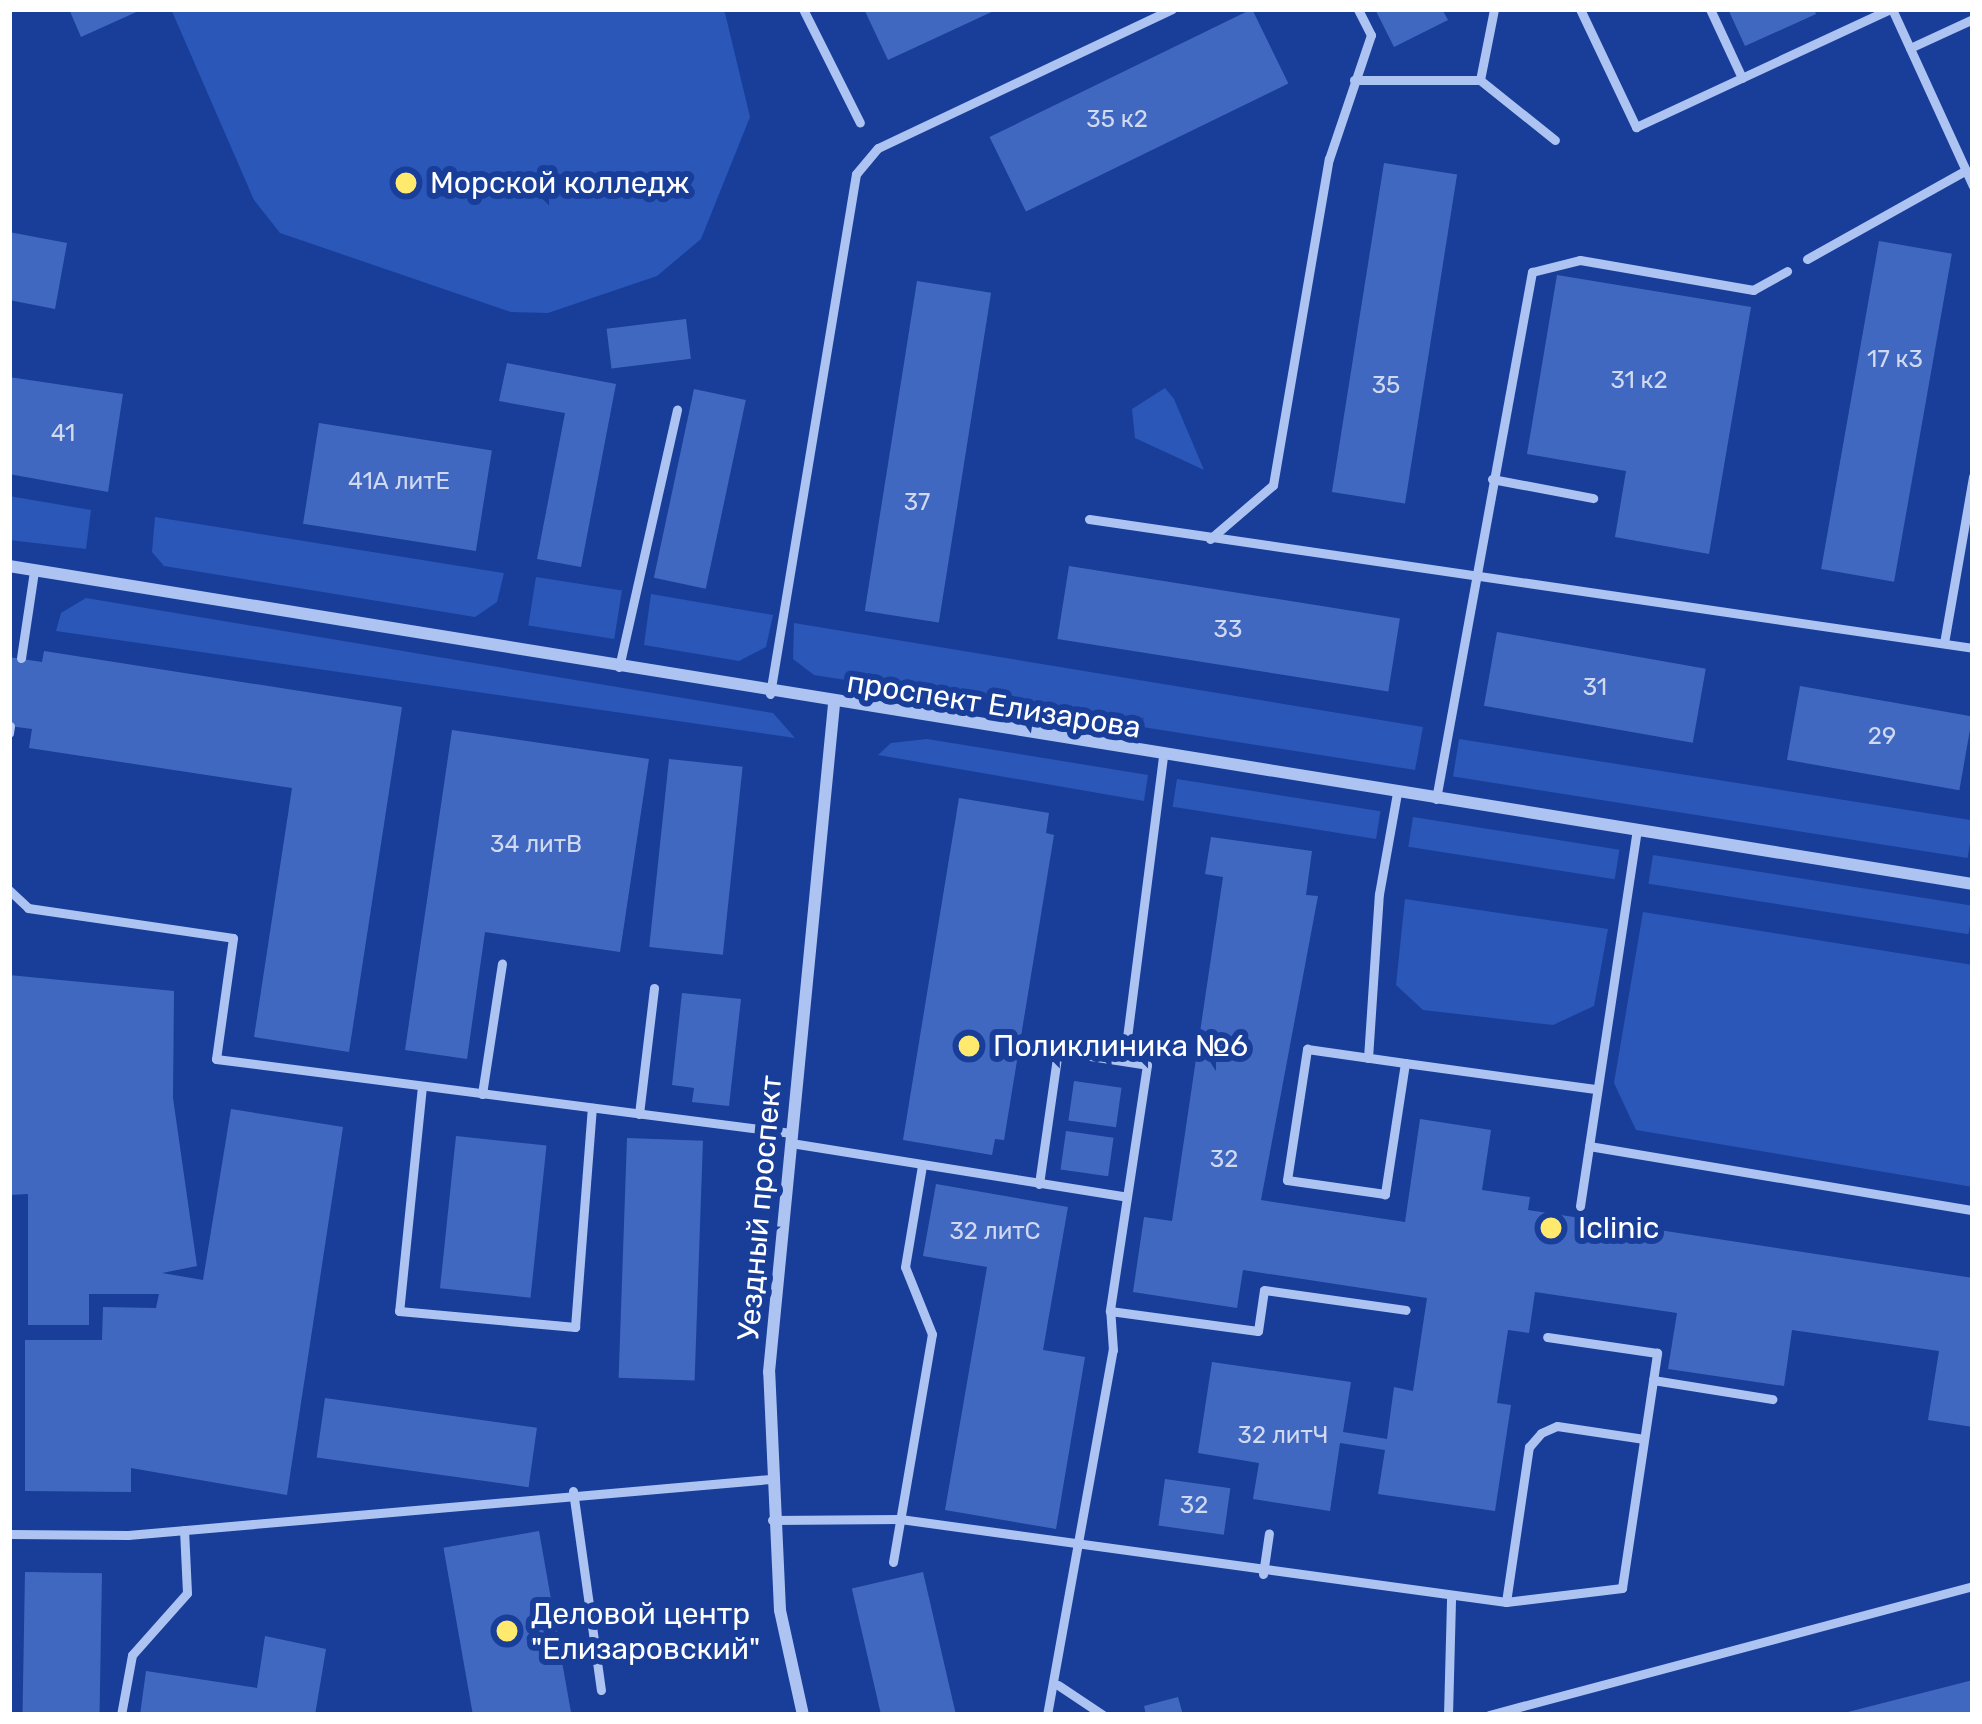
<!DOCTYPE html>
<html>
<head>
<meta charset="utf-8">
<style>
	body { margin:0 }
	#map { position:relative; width:1982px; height:1724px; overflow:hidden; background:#183e9a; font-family:Rubik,sans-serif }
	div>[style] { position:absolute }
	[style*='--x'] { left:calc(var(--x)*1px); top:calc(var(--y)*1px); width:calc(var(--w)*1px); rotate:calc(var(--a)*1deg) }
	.green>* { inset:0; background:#2b57b8; transform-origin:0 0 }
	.building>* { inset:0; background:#4168c1; transform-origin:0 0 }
	.lane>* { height:9px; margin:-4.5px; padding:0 4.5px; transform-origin:4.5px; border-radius:4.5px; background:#adc3f2 }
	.street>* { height:12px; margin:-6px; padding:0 6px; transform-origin:6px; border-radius:6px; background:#adc3f2 }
	.dots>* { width:33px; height:33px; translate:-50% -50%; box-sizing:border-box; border:6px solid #183e9a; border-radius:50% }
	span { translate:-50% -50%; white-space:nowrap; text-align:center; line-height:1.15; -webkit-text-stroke:12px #183e9a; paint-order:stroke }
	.number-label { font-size:24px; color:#d0d9f0 }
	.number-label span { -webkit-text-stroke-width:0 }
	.poi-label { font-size:30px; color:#fff }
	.left { translate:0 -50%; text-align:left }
	.street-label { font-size:30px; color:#fff }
	.frame { position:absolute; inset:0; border:12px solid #fff; pointer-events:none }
</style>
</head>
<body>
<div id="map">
	<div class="green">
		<div style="clip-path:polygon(171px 9px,724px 9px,750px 117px,701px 239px,657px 276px,548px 313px,511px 312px,280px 233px,254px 200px)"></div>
		<div style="clip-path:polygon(1165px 388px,1174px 399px,1204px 470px,1135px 438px,1132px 409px)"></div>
		<div style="clip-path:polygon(9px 496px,91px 510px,86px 549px,9px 540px)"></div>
		<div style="clip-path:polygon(155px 517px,503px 573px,504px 573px,497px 602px,475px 617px,164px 566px,152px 552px)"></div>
		<div style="left:536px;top:577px;width:87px;height:49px;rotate:9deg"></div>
		<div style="clip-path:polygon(651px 594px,773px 615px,766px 647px,739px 661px,644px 645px)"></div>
		<div style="clip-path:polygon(86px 598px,773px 713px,795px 738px,56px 631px,61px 613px)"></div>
		<div style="clip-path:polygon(794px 623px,1423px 727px,1415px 770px,814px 675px,793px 659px)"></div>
		<div style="clip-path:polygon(927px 739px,1148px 775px,1144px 801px,878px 755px,891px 743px)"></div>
		<div style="left:1459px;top:739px;width:521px;height:38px;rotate:9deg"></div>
		<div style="left:1177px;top:779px;width:206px;height:28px;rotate:9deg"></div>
		<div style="left:1413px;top:817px;width:209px;height:30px;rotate:9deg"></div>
		<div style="left:1653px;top:855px;width:324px;height:29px;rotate:9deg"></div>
		<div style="clip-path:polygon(1405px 899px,1608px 929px,1594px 1006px,1553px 1025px,1423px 1010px,1396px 985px)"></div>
		<div style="clip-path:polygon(1643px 912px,1973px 965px,1973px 1187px,1636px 1130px,1614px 1083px)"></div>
	</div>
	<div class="building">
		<div style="clip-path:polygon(69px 9px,143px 9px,81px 37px)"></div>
		<div style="clip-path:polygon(864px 9px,998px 9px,888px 60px)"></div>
		<div style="left:1252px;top:9px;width:83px;height:292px;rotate:64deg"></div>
		<div style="clip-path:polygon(1375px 9px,1442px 9px,1448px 20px,1394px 47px)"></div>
		<div style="clip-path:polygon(1728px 9px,1814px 9px,1816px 14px,1745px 46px)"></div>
		<div style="left:1384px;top:163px;width:74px;height:333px;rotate:9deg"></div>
		<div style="clip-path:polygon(9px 232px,67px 243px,55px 309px,9px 300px)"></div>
		<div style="left:1879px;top:241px;width:74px;height:333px;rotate:10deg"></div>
		<div style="clip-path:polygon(1557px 275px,1751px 307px,1709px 554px,1615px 537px,1626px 471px,1527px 454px)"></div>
		<div style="left:917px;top:281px;width:75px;height:334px;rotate:9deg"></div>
		<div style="left:686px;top:319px;width:40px;height:80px;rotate:83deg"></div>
		<div style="clip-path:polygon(507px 363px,616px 384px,581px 567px,537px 559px,565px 413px,499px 401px)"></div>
		<div style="clip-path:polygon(9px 377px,123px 394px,108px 492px,9px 474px)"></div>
		<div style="left:694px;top:389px;width:53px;height:193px;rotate:12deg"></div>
		<div style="left:319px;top:423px;width:175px;height:102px;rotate:9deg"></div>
		<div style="left:1069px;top:566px;width:335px;height:74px;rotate:9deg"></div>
		<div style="left:1497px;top:632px;width:212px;height:75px;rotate:10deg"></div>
		<div style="clip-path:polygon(44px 651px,402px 707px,349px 1052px,254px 1037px,292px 788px,29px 748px,32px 729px,9px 726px,9px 657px,42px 662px)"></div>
		<div style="left:1800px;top:686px;width:175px;height:75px;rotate:10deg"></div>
		<div style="clip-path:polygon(452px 730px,649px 759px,620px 952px,485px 932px,467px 1059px,405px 1050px)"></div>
		<div style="left:669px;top:759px;width:74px;height:189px;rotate:6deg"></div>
		<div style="clip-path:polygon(959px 798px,1049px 813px,1046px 833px,1054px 835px,1004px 1140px,995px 1139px,992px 1155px,903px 1140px)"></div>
		<div style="clip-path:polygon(1211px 837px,1312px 851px,1306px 895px,1318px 896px,1261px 1200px,1405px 1222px,1420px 1119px,1491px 1130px,1482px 1190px,1530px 1197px,1528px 1210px,1973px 1278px,1973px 1427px,1928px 1420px,1939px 1351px,1792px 1330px,1784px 1386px,1668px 1369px,1677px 1313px,1535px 1292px,1529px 1333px,1508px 1330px,1497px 1403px,1511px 1405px,1495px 1511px,1378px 1494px,1385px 1450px,1340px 1443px,1330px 1511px,1253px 1499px,1259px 1463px,1198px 1453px,1212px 1362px,1351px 1382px,1343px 1432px,1387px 1439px,1394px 1387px,1413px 1391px,1427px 1298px,1243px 1270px,1237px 1308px,1133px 1292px,1144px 1217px,1172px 1221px,1223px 877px,1205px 874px)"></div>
		<div style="clip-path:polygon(9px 975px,174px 991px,173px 1098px,197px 1266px,162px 1273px,203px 1280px,231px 1109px,343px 1127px,287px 1495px,131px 1468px,131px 1492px,25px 1491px,25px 1340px,102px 1340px,103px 1307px,156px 1308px,159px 1294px,89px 1294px,89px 1325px,28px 1325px,28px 1194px,9px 1195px)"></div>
		<div style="clip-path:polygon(682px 993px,741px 999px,729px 1106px,692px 1102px,694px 1088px,672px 1085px)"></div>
		<div style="left:1074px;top:1081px;width:48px;height:40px;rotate:8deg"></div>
		<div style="left:1066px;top:1131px;width:48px;height:39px;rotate:8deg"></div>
		<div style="left:456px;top:1136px;width:91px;height:153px;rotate:6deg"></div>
		<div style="left:627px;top:1138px;width:76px;height:240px;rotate:2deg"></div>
		<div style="clip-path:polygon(936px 1184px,1068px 1207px,1043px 1350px,1085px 1357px,1056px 1529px,945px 1510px,987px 1267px,923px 1256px)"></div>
		<div style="left:325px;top:1398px;width:214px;height:60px;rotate:8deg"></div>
		<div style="left:1165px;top:1479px;width:66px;height:47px;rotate:8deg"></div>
		<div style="left:539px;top:1531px;width:187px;height:97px;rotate:80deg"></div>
		<div style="left:25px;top:1572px;width:77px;height:143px;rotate:1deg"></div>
		<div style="left:923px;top:1572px;width:147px;height:73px;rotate:77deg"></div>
		<div style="clip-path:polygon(265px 1636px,326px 1649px,315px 1715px,140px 1715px,146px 1671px,257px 1688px)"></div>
		<div style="clip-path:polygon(1973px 1680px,1973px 1715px,1844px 1715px,1844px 1713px)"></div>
		<div style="clip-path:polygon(1178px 1697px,1183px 1715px,1146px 1715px,1144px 1706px)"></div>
	</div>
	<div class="lane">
		<div style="--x:803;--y:9;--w:127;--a:63.4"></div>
		<div style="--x:1580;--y:9;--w:131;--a:64.6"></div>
		<div style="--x:1636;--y:127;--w:280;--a:-24.9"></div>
		<div style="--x:1710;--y:9;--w:76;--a:65.1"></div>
		<div style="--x:1892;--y:9;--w:195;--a:65.4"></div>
		<div style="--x:1910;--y:48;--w:69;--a:-24.7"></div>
		<div style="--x:1354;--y:80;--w:126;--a:0"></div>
		<div style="--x:1480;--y:80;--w:96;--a:38.7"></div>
		<div style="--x:1480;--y:80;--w:72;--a:-78.8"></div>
		<div style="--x:1807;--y:259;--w:182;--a:-29.2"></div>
		<div style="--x:1492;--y:479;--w:103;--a:10.7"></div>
		<div style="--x:1089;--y:519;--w:893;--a:8.3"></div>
		<div style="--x:1210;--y:539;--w:83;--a:-40.6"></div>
		<div style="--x:1273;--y:485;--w:331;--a:-80.3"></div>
		<div style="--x:1329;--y:159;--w:131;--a:-71.3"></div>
		<div style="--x:1371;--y:35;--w:29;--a:-117"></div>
		<div style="--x:1944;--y:643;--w:169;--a:-80.1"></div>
		<div style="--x:21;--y:658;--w:88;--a:-81.5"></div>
		<div style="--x:619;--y:667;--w:264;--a:-77.3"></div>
		<div style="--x:770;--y:694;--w:527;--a:-80.61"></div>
		<div style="--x:856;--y:174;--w:34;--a:-50"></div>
		<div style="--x:878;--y:148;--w:325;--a:-25.3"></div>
		<div style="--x:9;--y:733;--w:7;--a:-82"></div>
		<div style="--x:1436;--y:799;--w:536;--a:-79.68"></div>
		<div style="--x:1532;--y:272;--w:49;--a:-14"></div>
		<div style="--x:1580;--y:260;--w:176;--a:9.8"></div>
		<div style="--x:1753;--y:290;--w:39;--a:-29"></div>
		<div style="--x:9;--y:890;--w:26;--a:43"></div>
		<div style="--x:28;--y:908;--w:207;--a:8.3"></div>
		<div style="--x:233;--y:938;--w:122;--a:98"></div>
		<div style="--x:216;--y:1059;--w:580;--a:7.33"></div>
		<div style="--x:1307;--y:1049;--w:99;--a:8.1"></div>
		<div style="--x:1405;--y:1063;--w:133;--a:98.7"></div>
		<div style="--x:1385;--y:1194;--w:99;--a:-171.9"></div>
		<div style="--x:1287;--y:1180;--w:133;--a:-81.3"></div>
		<div style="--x:1368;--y:1058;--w:164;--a:-86.2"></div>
		<div style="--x:1379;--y:894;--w:103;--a:-79.9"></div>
		<div style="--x:1124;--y:1061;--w:307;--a:-82.7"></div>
		<div style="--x:1405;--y:1063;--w:192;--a:7.8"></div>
		<div style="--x:422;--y:1086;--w:226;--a:95.8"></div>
		<div style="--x:399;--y:1311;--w:177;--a:5.2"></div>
		<div style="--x:575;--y:1327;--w:220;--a:-85.6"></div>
		<div style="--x:482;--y:1094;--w:132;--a:-81.3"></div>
		<div style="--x:639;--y:1114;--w:127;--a:-83.2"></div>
		<div style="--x:791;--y:1143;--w:340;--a:9.1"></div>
		<div style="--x:1589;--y:1146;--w:389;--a:9.5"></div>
		<div style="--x:1039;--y:1184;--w:134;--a:-81.9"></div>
		<div style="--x:1058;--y:1051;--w:90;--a:8.9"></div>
		<div style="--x:1147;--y:1065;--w:249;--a:98.6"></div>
		<div style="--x:1580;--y:1206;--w:379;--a:-81.4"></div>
		<div style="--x:1653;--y:1380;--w:121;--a:9.1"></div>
		<div style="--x:573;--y:1491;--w:201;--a:82"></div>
		<div style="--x:772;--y:1520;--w:128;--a:-0.4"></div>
		<div style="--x:900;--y:1519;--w:612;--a:7.8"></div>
		<div style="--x:1506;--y:1602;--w:117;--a:-6.9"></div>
		<div style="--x:1622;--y:1588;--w:238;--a:-81.5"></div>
		<div style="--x:1657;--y:1353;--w:111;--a:-171.7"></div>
		<div style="--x:9;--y:1534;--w:119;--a:0.5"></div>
		<div style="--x:128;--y:1535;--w:645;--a:-4.98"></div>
		<div style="--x:893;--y:1562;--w:231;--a:-80.3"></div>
		<div style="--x:932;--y:1334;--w:72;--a:-111.9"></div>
		<div style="--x:905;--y:1267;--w:103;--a:-80.5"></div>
		<div style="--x:1263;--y:1574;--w:41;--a:-81.7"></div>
		<div style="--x:1506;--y:1602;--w:157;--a:-81.6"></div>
		<div style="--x:1529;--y:1447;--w:18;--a:-49"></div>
		<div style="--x:1541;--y:1433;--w:17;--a:-24"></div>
		<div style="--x:1557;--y:1426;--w:88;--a:8.5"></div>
		<div style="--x:1058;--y:1685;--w:54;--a:33.7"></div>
		<div style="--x:121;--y:1715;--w:61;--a:-79.6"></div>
		<div style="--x:132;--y:1655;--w:83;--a:-48.4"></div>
		<div style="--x:187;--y:1593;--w:63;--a:-92.7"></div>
		<div style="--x:1047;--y:1715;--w:371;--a:-79.8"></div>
		<div style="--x:1113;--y:1350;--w:39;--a:-94"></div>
		<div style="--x:1110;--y:1311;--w:149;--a:7.7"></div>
		<div style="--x:1258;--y:1331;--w:41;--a:-81.7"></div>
		<div style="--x:1264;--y:1290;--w:143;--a:8"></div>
		<div style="--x:1448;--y:1715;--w:118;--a:-88.5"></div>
		<div style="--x:1489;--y:1715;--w:501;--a:-14.92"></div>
	</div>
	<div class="street">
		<div style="--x:9;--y:566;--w:1990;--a:9.2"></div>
		<div style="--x:803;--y:1715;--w:107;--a:-102.4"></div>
		<div style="--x:780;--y:1610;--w:238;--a:-92.6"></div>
		<div style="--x:769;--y:1372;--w:671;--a:-84.44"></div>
	</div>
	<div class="dots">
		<div style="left:406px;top:183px;background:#ffea6e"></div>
		<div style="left:969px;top:1046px;background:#ffea6e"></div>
		<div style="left:1551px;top:1228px;background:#ffea6e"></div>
		<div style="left:507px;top:1631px;background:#ffea6e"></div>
	</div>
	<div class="number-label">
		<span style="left:1117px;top:120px">35 к2</span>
		<span style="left:1895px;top:360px">17 к3</span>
		<span style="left:1639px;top:381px">31 к2</span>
		<span style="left:1386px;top:386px">35</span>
		<span style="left:63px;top:434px">41</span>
		<span style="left:399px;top:482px">41А литЕ</span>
		<span style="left:917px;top:503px">37</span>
		<span style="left:1228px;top:630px">33</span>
		<span style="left:1595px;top:688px">31</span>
		<span style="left:1882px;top:737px">29</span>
		<span style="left:536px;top:845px">34 литВ</span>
		<span style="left:1224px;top:1160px">32</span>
		<span style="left:995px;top:1232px">32 литС</span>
		<span style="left:1283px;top:1436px">32 литЧ</span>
		<span style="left:1194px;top:1506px">32</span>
	</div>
	<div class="poi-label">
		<span class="left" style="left:430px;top:183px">Морской колледж</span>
		<span class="left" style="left:993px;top:1046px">Поликлиника №6</span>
		<span class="left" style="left:1578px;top:1228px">Iclinic</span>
		<span class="left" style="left:531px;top:1631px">Деловой центр<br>"Елизаровский"</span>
	</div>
	<div class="street-label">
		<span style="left:994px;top:705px;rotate:9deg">проспект Елизарова</span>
		<span style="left:760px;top:1208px;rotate:-85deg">Уездный проспект</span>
	</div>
	<div class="frame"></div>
</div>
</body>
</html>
